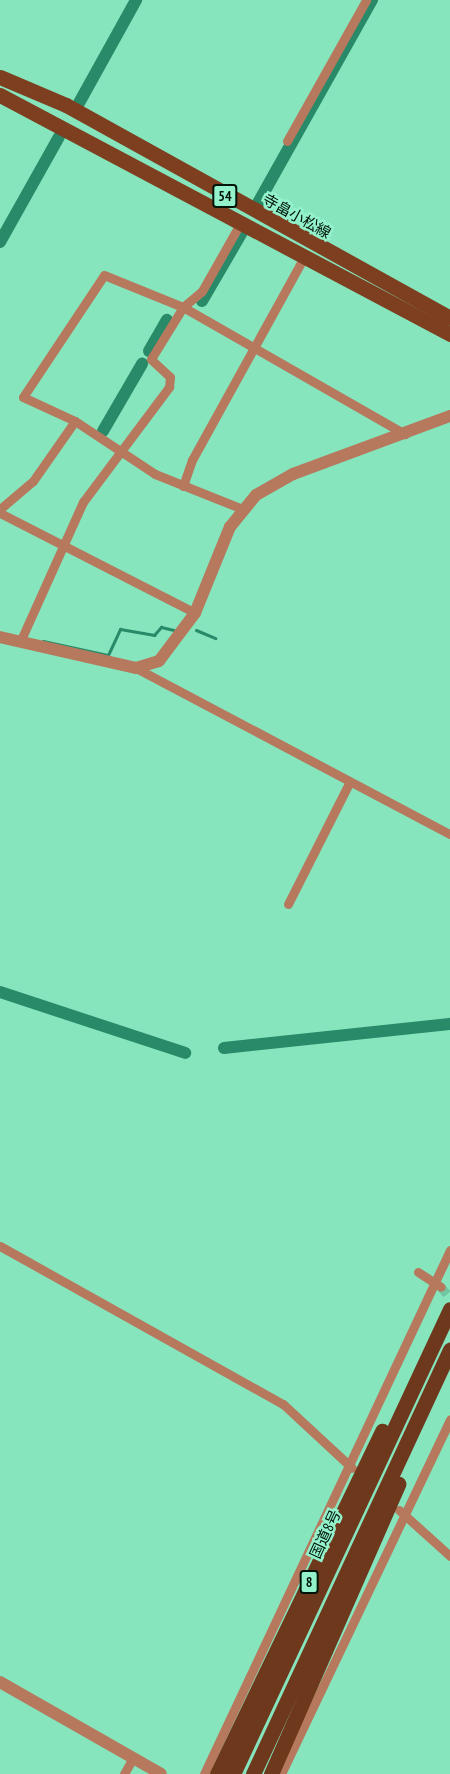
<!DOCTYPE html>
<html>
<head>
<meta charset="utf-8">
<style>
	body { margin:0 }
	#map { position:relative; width:450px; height:1774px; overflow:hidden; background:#86e5bd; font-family:"PT Sans Narrow","Noto Sans JP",sans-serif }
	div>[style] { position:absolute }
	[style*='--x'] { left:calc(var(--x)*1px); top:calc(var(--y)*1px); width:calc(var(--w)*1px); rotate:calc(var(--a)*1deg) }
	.stream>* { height:3px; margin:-1.5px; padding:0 1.5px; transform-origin:1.5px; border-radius:1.5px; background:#288a68 }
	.canal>* { height:12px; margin:-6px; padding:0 6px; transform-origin:6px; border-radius:6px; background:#288a68 }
	.minor-tunnel>* { height:9px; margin-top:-4.5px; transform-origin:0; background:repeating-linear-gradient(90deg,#72c6a2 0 9px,transparent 0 13.5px) }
	.minor>* { height:9px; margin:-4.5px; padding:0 4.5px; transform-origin:4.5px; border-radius:4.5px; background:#b6795e }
	.tertiary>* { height:12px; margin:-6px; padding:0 6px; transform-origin:6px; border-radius:6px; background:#b6795e }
	.primary>* { height:15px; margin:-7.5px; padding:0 7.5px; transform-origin:7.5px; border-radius:7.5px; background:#7d3f1f }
	.trunk>* { height:15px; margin:-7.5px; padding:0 7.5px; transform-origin:7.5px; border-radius:7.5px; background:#6e381c }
	span { translate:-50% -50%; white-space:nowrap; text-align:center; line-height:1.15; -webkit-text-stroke:5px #93f2ca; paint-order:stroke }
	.shield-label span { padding:2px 4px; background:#93f2ca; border:2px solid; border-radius:4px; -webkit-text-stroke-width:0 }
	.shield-label { font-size:14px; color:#00150a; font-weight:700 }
	.street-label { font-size:15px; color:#00150a }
</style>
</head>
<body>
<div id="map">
	<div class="stream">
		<div style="--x:196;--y:630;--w:21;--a:23"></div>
		<div style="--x:43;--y:641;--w:66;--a:12.2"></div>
		<div style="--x:108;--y:655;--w:29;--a:-65"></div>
		<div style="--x:120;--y:629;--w:35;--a:10"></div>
		<div style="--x:154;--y:635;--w:11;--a:-49"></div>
		<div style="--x:161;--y:627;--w:13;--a:13"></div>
	</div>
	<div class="canal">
		<div style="--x:79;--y:103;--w:118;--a:-61"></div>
		<div style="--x:258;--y:203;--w:233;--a:-60.7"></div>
		<div style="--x:0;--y:242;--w:120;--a:-60.7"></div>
		<div style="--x:202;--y:301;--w:78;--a:-59.8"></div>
		<div style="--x:149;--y:351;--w:36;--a:-60"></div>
		<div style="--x:103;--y:431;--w:78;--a:-59.8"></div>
		<div style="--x:0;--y:992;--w:195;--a:18.2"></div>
		<div style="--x:224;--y:1048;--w:227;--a:-6.1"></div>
	</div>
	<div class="minor-tunnel">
		<div style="--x:441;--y:1287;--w:13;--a:48"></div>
	</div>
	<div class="minor">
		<div style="--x:287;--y:141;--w:162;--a:-60.7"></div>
		<div style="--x:75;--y:421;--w:96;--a:33.5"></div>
		<div style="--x:155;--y:474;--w:92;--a:21.8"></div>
		<div style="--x:183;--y:486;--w:28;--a:-71"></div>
		<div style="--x:192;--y:460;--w:232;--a:-61.1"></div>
		<div style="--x:0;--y:509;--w:43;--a:-40.3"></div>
		<div style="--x:33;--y:481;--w:73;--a:-55"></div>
		<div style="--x:75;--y:421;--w:57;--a:-155.2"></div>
		<div style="--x:23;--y:397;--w:146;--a:-56.4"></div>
		<div style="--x:104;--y:275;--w:85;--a:22.1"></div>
		<div style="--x:183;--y:307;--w:256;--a:29.8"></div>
		<div style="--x:0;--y:513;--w:219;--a:27.1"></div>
		<div style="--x:20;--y:642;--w:154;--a:-65.8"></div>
		<div style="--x:83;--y:502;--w:144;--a:-53.2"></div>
		<div style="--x:169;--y:387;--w:10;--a:-84"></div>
		<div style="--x:170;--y:377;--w:26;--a:-137"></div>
		<div style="--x:151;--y:359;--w:61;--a:-58.4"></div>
		<div style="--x:183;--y:307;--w:25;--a:-40"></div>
		<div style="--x:202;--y:291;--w:79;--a:-60.5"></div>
		<div style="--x:136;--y:668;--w:355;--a:27.9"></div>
		<div style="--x:288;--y:904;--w:136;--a:-63.2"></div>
		<div style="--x:0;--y:1246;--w:324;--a:29.2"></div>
		<div style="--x:283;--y:1404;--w:94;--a:42.8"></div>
		<div style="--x:418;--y:1272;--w:27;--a:33"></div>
		<div style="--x:399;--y:1510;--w:69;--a:42"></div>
		<div style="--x:124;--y:1774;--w:18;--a:-61"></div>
		<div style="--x:204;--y:1774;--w:579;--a:-64.85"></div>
		<div style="--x:281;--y:1774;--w:393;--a:-64.5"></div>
	</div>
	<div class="tertiary">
		<div style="--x:0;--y:637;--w:139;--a:12.8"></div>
		<div style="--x:136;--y:668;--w:24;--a:-17"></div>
		<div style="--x:159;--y:661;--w:60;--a:-53.1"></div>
		<div style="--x:195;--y:613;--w:93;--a:-67.9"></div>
		<div style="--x:230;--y:527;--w:41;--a:-50.9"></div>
		<div style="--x:256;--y:495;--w:43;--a:-29.6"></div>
		<div style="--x:293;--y:474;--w:167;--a:-20.3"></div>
		<div style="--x:0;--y:1682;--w:185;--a:29.7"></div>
	</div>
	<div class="primary">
		<div style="--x:0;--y:77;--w:72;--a:23"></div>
		<div style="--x:66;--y:105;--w:439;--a:29"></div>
		<div style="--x:0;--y:95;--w:510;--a:27.97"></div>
	</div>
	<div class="trunk">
		<div style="--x:217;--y:1774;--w:381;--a:-64.3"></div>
		<div style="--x:233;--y:1774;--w:513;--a:-64.98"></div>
		<div style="--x:253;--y:1774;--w:468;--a:-65.1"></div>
		<div style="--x:271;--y:1774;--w:317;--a:-66.3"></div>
	</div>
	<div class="shield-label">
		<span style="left:225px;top:196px">54</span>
		<span style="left:309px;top:1582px">8</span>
	</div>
	<div class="street-label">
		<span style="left:297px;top:216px;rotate:29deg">寺畠小松線</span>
		<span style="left:325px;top:1534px;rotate:-65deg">国道8号</span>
	</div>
</div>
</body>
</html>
